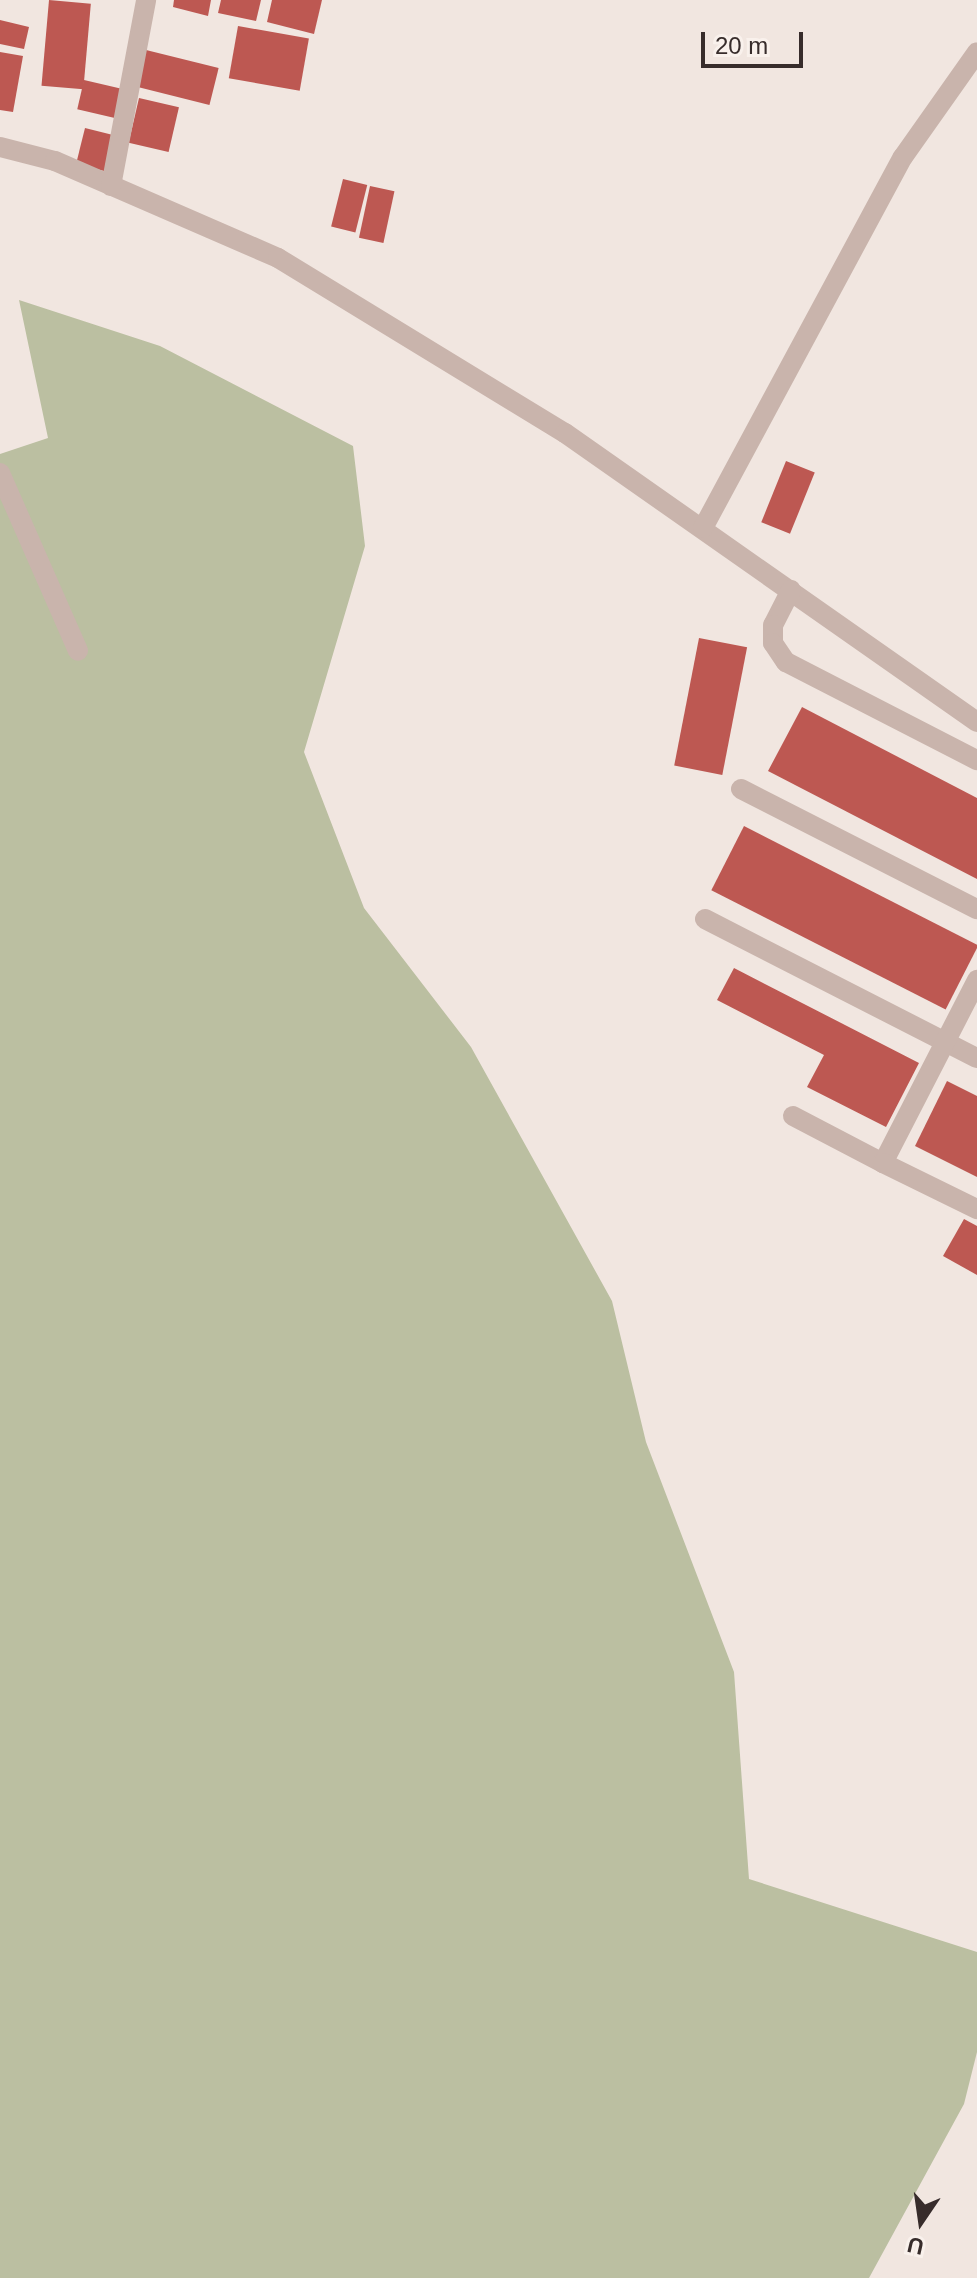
<!DOCTYPE html>
<html>
<head>
<meta charset="utf-8">
<style>
	body { margin:0 }
	#map { position:relative; width:977px; height:2278px; overflow:hidden; background:#f1e6e0; font-family:Arial,sans-serif }
	div>[style] { position:absolute }
	[style*='--x'] { left:calc(var(--x)*1px); top:calc(var(--y)*1px); width:calc(var(--w)*1px); rotate:calc(var(--a)*1deg) }
	.green>* { inset:0; background:#bbbfa1 }
	.building>* { inset:0; background:#bd5852; transform-origin:0 0 }
	.minor>* { height:20px; margin:-10px; padding:0 10px; transform-origin:10px; border-radius:10px; background:#c9b4ac }
	span { translate:-50% -50%; white-space:nowrap; text-align:center; line-height:1.15; -webkit-text-stroke:6px #f9f1ec; paint-order:stroke }
	.north { position:absolute; left:881px; top:2182px; width:80px; height:80px; -webkit-text-stroke:6px #f9f1ec; paint-order:stroke; rotate:193deg; font-size:22px; font-weight:700; line-height:32px; text-align:center; color:#372c2b }
	.north::after { content:''; display:block; margin:auto; width:28px; height:36px; background:#372c2b; clip-path:polygon(50% 0,100% 100%,50% 72%,0 100%) }
	.scale { position:absolute; left:701px; top:32px; width:102px; height:36px; box-sizing:border-box; border:4px solid #372c2b; border-top:0; padding-left:10px; font-size:24px; line-height:28px; white-space:nowrap; color:#372c2b; -webkit-text-stroke:6px #f9f1ec; paint-order:stroke }
</style>
</head>
<body>
<div id="map">
	<div class="green">
		<div style="clip-path:polygon(19px 300px,160px 346px,353px 446px,365px 546px,304px 752px,364px 908px,471px 1047px,612px 1301px,646px 1442px,734px 1672px,749px 1879px,977px 1952px,977px 2052px,964px 2104px,869px 2278px,0 2278px,0 454px,48px 438px)"></div>
	</div>
	<div class="building">
		<div style="left:49px;top:0;width:42px;height:86px;rotate:5deg"></div>
		<div style="clip-path:polygon(174px 0,211px 0,208px 16px,173px 7px)"></div>
		<div style="clip-path:polygon(221px 0,261px 0,256px 21px,218px 13px)"></div>
		<div style="clip-path:polygon(272px 0,322px 0,314px 34px,267px 22px)"></div>
		<div style="clip-path:polygon(0 20px,29px 27px,24px 49px,0 44px)"></div>
		<div style="left:238px;top:26px;width:72px;height:53px;rotate:10deg"></div>
		<div style="left:142px;top:49px;width:79px;height:38px;rotate:14deg"></div>
		<div style="clip-path:polygon(0 52px,23px 56px,13px 112px,0 110px)"></div>
		<div style="left:84px;top:80px;width:44px;height:30px;rotate:13deg"></div>
		<div style="left:139px;top:98px;width:41px;height:46px;rotate:13deg"></div>
		<div style="left:85px;top:128px;width:34px;height:37px;rotate:14deg"></div>
		<div style="left:343px;top:179px;width:25px;height:49px;rotate:14deg"></div>
		<div style="left:370px;top:186px;width:25px;height:53px;rotate:12deg"></div>
		<div style="left:786px;top:461px;width:31px;height:66px;rotate:22deg"></div>
		<div style="left:699px;top:638px;width:49px;height:130px;rotate:11deg"></div>
		<div style="clip-path:polygon(802px 707px,977px 798px,977px 879px,768px 771px)"></div>
		<div style="left:744px;top:826px;width:263px;height:72px;rotate:27deg"></div>
		<div style="clip-path:polygon(734px 968px,919px 1063px,886px 1127px,807px 1087px,824px 1055px,717px 1000px)"></div>
		<div style="clip-path:polygon(947px 1081px,977px 1096px,977px 1177px,915px 1146px)"></div>
		<div style="clip-path:polygon(964px 1219px,977px 1226px,977px 1275px,943px 1256px)"></div>
	</div>
	<div class="minor">
		<div style="--x:0;--y:147;--w:57;--a:14.3"></div>
		<div style="--x:55;--y:161;--w:243;--a:23.5"></div>
		<div style="--x:278;--y:258;--w:336;--a:31.4"></div>
		<div style="--x:565;--y:433;--w:503;--a:35.05"></div>
		<div style="--x:111;--y:186;--w:189;--a:-79.3"></div>
		<div style="--x:0;--y:473;--w:194;--a:66.3"></div>
		<div style="--x:703;--y:528;--w:421;--a:-61.7"></div>
		<div style="--x:903;--y:157;--w:128;--a:-54.8"></div>
		<div style="--x:791;--y:590;--w:39;--a:117"></div>
		<div style="--x:773;--y:625;--w:18;--a:90"></div>
		<div style="--x:773;--y:643;--w:23;--a:56"></div>
		<div style="--x:786;--y:662;--w:215;--a:27.2"></div>
		<div style="--x:741;--y:789;--w:265;--a:27"></div>
		<div style="--x:705;--y:919;--w:305;--a:27.1"></div>
		<div style="--x:793;--y:1116;--w:102;--a:27.6"></div>
		<div style="--x:883;--y:1163;--w:206;--a:-62.8"></div>
		<div style="--x:883;--y:1163;--w:105;--a:26.1"></div>
	</div>
	<div class="north">U</div>
	<div class="scale">20 m</div>
</div>
</body>
</html>
